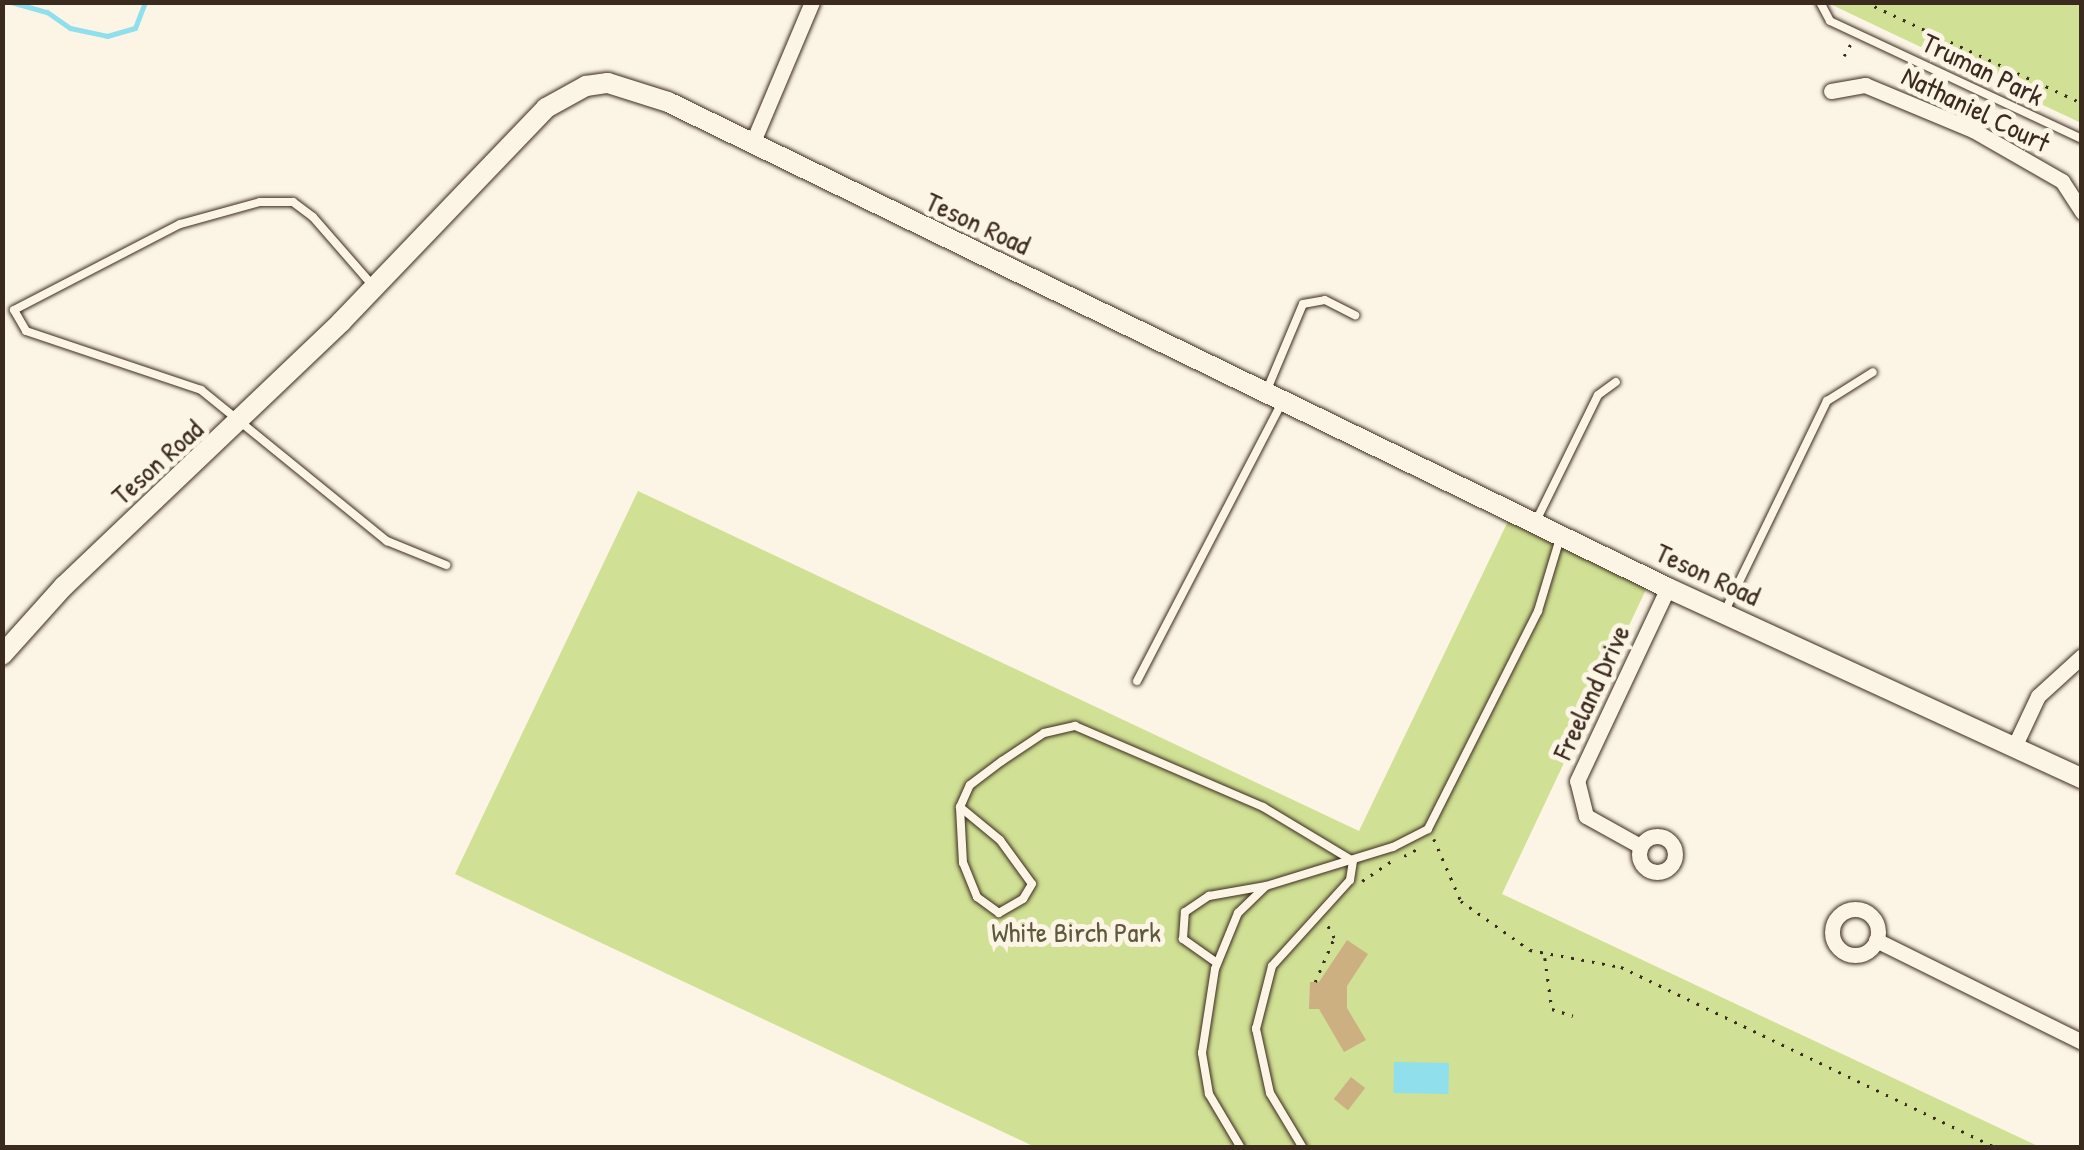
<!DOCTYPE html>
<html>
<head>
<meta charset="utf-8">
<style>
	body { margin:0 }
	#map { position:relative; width:2084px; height:1150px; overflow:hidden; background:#fcf5e5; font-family:"Patrick Hand",sans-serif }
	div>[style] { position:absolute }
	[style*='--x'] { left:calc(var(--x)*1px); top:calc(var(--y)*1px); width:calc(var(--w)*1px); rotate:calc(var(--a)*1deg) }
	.green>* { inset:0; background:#d0e094 }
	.water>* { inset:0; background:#8fdfec; transform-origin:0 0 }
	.stream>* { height:5px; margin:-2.5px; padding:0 2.5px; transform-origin:2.5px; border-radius:2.5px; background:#8fdfec }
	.building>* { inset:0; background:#ccb081; transform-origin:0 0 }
	.path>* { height:2.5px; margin-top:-1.25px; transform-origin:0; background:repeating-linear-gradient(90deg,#3b2a1e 0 2.5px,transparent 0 10.5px) }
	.roads { filter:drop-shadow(0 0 2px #3b2a1e) drop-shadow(0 0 2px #3b2a1e) }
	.service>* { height:8px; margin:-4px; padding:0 4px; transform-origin:4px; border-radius:4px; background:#fcf5e5 }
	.minor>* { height:15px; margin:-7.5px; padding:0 7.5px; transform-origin:7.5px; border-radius:7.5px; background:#fcf5e5 }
	.minor>.ring { margin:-7.5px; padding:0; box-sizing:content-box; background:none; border:15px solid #fcf5e5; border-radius:50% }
	.tertiary>* { height:20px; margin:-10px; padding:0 10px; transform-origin:10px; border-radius:10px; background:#fcf5e5 }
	span { translate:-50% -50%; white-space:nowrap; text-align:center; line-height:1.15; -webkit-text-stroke:10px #fcf5e5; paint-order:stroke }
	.street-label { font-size:28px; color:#3b2a1e }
	.park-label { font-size:28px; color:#60583c }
	.frame { position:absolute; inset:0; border:5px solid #3b2a1e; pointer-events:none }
</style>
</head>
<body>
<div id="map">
	<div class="green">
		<div style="clip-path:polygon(1828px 3px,2081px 3px,2081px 123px)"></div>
		<div style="clip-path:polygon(638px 491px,1359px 831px,1511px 515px,1650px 581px,1502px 894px,2040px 1147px,1035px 1147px,455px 874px)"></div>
	</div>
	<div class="water">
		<div style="left:1394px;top:1062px;width:55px;height:31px;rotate:1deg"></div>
	</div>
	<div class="stream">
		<div style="--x:11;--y:2;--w:37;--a:16"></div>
		<div style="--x:47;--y:12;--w:28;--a:35"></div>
		<div style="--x:70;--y:28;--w:38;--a:12"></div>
		<div style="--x:107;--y:36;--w:29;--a:-16"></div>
		<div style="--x:135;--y:28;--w:28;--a:-69"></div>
	</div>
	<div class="building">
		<div style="clip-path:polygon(1347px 940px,1368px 954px,1347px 986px,1347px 1008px,1366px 1040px,1344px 1052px,1319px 1009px,1309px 1009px,1310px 982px,1319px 982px)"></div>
		<div style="left:1351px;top:1077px;width:18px;height:28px;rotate:38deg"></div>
	</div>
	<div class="path">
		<div style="--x:1783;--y:2;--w:27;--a:2"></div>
		<div style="--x:1865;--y:2;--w:239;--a:25"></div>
		<div style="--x:1844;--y:56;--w:13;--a:-61"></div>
		<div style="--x:1964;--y:69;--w:12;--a:14"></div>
		<div style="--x:1976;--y:72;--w:15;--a:-48"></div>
		<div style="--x:1434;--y:839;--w:68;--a:66.5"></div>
		<div style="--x:1461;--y:901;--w:85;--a:35.4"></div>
		<div style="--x:1530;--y:950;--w:93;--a:10.6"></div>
		<div style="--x:1621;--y:967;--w:417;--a:25.7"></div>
		<div style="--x:1404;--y:856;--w:17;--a:-28"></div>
		<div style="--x:1362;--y:881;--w:36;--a:-34"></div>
		<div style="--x:1545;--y:958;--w:51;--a:82.2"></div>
		<div style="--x:1552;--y:1009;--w:22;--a:18"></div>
		<div style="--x:1315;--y:982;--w:48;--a:-66.6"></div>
		<div style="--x:1334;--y:938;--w:15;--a:-118"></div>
	</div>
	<div class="roads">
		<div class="service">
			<div style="--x:1820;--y:2;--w:21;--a:62"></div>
			<div style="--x:1830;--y:21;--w:278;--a:25.1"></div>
			<div style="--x:374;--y:287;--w:93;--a:-131.1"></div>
			<div style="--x:313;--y:217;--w:25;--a:-143"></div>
			<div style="--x:293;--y:202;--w:33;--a:180"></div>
			<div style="--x:260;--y:202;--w:83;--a:164.6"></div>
			<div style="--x:180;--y:224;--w:187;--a:152.6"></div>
			<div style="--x:14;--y:310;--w:24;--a:60"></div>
			<div style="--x:26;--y:331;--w:185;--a:18.6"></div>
			<div style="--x:201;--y:390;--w:240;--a:39.1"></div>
			<div style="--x:387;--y:541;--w:64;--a:22.1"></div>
			<div style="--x:1266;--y:392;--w:95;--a:-67.2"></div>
			<div style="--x:1303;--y:304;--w:22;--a:-10"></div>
			<div style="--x:1325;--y:300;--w:34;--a:27"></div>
			<div style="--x:1536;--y:521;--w:140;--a:-63.8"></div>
			<div style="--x:1598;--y:395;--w:22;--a:-36"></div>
			<div style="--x:1724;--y:613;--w:236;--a:-64.1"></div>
			<div style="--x:1827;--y:401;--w:54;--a:-32.2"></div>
			<div style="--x:1137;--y:681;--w:312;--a:-62.5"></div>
			<div style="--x:960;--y:807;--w:52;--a:39.5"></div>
			<div style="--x:1000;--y:840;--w:54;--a:54"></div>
			<div style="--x:1032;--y:884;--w:17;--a:121"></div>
			<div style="--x:1023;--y:899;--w:28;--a:150"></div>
			<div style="--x:999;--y:913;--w:27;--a:-144"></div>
			<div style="--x:977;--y:897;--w:37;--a:-112"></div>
			<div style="--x:963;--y:863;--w:56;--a:-93.1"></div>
			<div style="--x:960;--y:807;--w:24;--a:-66"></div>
			<div style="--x:970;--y:785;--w:40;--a:-37"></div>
			<div style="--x:1002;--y:761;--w:50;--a:-33.7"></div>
			<div style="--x:1044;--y:733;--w:32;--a:-13"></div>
			<div style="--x:1075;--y:726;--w:205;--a:23.3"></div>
			<div style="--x:1263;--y:807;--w:105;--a:31"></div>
			<div style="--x:1217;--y:963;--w:42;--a:-144.8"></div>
			<div style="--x:1183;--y:939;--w:27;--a:-86"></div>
			<div style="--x:1185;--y:912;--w:29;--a:-34"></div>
			<div style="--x:1209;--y:896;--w:58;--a:-10"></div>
			<div style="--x:1241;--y:1148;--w:63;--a:-120.7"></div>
			<div style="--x:1209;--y:1094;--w:42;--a:-99.7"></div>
			<div style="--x:1202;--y:1053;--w:85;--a:-81.2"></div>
			<div style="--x:1215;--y:969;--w:61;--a:-67.7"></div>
			<div style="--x:1238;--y:913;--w:39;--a:-44"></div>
			<div style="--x:1266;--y:886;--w:133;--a:-17.1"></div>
			<div style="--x:1393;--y:847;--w:39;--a:-27"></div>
			<div style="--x:1428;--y:829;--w:244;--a:-63.2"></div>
			<div style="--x:1538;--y:611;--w:76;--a:-73.2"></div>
			<div style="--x:1303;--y:1148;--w:64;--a:-121"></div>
			<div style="--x:1270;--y:1093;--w:66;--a:-102.3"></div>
			<div style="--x:1256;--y:1029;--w:65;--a:-75.7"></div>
			<div style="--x:1272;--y:966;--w:116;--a:-47.8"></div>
			<div style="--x:1350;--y:880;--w:19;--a:-81"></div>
		</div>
		<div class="minor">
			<div style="--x:1831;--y:91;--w:35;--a:-10"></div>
			<div style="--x:1865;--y:85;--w:117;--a:22.6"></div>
			<div style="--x:1973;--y:130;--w:103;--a:29.8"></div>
			<div style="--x:2062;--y:181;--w:37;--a:57"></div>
			<div style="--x:752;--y:144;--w:154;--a:-67.1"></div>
			<div style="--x:2014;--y:747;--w:56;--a:-64.8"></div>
			<div style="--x:2038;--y:696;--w:59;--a:-42.3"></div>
			<div class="ring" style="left:1639px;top:836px;width:21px;height:21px"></div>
			<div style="--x:1640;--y:846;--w:62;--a:-150.9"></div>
			<div style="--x:1586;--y:816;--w:36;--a:-104"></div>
			<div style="--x:1577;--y:781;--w:213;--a:-64.8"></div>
			<div class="ring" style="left:1832px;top:909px;width:31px;height:31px"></div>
			<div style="--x:1876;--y:940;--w:230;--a:26.3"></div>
		</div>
		<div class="tertiary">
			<div style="--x:2;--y:655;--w:93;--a:-48.1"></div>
			<div style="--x:64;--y:586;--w:383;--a:-43.6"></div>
			<div style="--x:341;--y:322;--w:296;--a:-46.2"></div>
			<div style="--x:546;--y:108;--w:46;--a:-28.8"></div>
			<div style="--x:586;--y:86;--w:22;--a:-8"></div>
			<div style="--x:608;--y:83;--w:63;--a:17.6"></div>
			<div style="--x:668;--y:102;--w:1112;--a:25.92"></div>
			<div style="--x:1668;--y:588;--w:456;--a:24.7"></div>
		</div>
	</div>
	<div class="street-label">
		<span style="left:1983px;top:69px;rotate:26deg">Truman Park</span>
		<span style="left:1976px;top:109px;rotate:26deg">Nathaniel Court</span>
		<span style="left:978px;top:223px;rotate:25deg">Teson Road</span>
		<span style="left:157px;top:462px;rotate:-42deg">Teson Road</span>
		<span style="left:1708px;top:574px;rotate:25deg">Teson Road</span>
		<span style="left:1591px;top:692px;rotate:-65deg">Freeland Drive</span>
	</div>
	<div class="park-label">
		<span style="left:1076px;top:932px">White Birch Park</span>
	</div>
	<div class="frame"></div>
</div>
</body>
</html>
